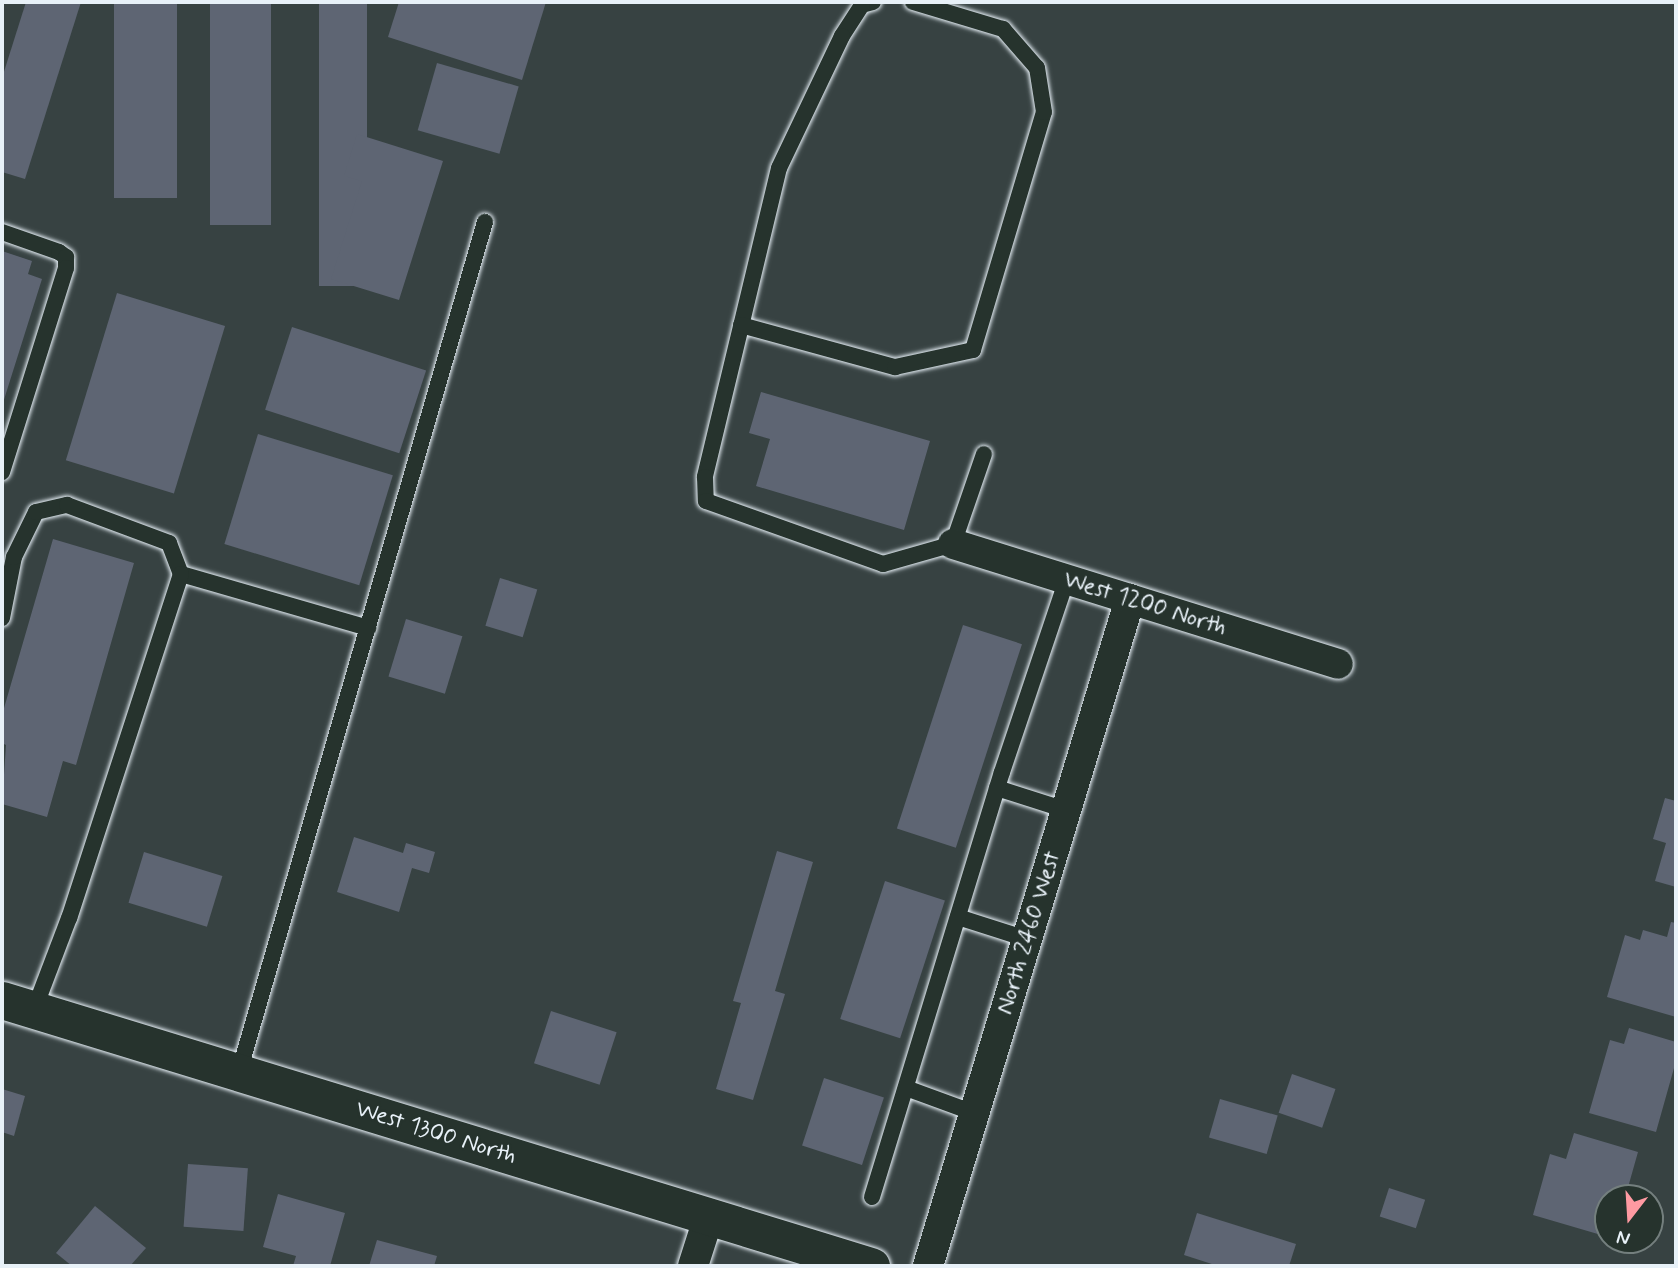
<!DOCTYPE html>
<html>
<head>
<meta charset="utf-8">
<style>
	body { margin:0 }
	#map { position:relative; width:1678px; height:1268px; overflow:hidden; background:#374242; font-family:Mynerve,sans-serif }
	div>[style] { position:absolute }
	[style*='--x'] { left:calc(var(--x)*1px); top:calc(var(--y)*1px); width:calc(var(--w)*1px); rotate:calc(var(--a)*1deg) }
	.building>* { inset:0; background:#5e6573; transform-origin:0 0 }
	.roads { filter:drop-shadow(0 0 2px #e8f1f8) drop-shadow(0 0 2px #e8f1f8) }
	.service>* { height:16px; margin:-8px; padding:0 8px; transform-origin:8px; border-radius:8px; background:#26332d }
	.minor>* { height:30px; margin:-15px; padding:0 15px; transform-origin:15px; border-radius:15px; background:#26332d }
	.tertiary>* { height:37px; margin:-18.5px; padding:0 18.5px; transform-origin:18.5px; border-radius:18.5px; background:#26332d }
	span { translate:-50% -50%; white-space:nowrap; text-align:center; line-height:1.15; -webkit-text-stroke:5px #26332d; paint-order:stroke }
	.street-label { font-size:24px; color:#e8f1f8 }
	.frame { position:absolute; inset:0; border:4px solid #e8f1f8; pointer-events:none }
	.north { position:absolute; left:1594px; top:1184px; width:70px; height:70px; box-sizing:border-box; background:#26332d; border:2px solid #747f7e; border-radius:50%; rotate:197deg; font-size:19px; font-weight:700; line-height:28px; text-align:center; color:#e8f1f8 }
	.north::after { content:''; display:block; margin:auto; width:24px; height:32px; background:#ff9aa2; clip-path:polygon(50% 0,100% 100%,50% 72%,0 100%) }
</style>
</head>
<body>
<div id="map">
	<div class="building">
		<div style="clip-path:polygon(26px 2px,81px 2px,25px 179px,2px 172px,2px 78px)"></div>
		<div style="left:114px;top:2px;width:63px;height:196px"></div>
		<div style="left:210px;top:2px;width:61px;height:223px"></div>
		<div style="left:319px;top:2px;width:48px;height:284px"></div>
		<div style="clip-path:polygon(399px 2px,546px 2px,522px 80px,388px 37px)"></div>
		<div style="left:437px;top:63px;width:85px;height:70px;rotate:16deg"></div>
		<div style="clip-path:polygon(357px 134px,443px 161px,399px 300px,331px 279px,362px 181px,344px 176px)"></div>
		<div style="clip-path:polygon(2px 251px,32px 261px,28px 274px,42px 279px,2px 406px)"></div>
		<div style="left:117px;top:293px;width:113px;height:175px;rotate:17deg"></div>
		<div style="left:292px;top:327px;width:141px;height:87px;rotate:18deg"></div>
		<div style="clip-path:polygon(761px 392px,930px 441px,904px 530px,756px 486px,770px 439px,749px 433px)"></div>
		<div style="left:258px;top:434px;width:141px;height:115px;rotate:17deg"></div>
		<div style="clip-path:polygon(53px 539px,134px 563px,76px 765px,63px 761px,47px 817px,2px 804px,6px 745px,2px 743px,2px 715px)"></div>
		<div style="left:500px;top:578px;width:39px;height:50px;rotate:17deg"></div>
		<div style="left:406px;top:619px;width:59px;height:60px;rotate:17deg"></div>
		<div style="left:963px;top:625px;width:62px;height:214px;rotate:18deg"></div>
		<div style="clip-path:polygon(1665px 798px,1676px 801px,1676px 887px,1655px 881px,1666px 843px,1653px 839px)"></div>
		<div style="clip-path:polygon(354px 837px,403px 853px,406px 843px,435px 852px,429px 873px,412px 868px,399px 912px,337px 892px)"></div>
		<div style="clip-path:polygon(777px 851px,813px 862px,775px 991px,785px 994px,753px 1100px,716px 1089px,741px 1003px,733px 1001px)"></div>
		<div style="left:144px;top:852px;width:82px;height:53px;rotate:17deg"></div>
		<div style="left:885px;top:881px;width:63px;height:145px;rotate:18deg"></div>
		<div style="clip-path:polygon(1671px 922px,1676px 923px,1676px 1017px,1607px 997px,1625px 935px,1640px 940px,1643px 930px,1667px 937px)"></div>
		<div style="left:551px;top:1011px;width:69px;height:55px;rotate:18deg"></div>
		<div style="clip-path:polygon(1629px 1028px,1676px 1042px,1676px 1061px,1656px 1132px,1589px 1113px,1610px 1040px,1624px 1044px)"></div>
		<div style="left:1292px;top:1074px;width:46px;height:41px;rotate:19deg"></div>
		<div style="left:824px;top:1078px;width:63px;height:71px;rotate:18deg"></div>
		<div style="clip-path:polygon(2px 1089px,25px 1096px,14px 1136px,2px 1132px)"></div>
		<div style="left:1220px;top:1099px;width:60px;height:40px;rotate:16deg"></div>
		<div style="clip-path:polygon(1574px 1133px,1638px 1152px,1625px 1198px,1608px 1198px,1608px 1237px,1533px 1215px,1550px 1154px,1566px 1159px)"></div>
		<div style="left:188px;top:1164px;width:60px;height:63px;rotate:4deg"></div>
		<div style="left:1389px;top:1188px;width:38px;height:30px;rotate:18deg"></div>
		<div style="clip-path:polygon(278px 1194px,345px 1213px,330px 1266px,293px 1266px,296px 1256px,263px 1247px)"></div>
		<div style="clip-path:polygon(95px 1206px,146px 1248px,130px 1266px,72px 1266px,56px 1253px)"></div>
		<div style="clip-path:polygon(1197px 1213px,1296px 1244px,1289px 1266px,1218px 1266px,1184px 1255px)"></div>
		<div style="clip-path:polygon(377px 1240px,437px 1256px,434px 1266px,369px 1266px)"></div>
	</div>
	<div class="roads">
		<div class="service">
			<div style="--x:873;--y:2;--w:11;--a:165"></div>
			<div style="--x:862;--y:5;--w:37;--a:123"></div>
			<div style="--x:842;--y:36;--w:146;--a:115.5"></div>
			<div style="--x:779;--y:168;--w:318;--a:103.5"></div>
			<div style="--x:705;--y:477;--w:24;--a:88"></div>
			<div style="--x:706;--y:501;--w:188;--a:19.6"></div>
			<div style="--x:883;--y:564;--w:73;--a:-15.9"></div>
			<div style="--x:953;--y:544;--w:95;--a:-71"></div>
			<div style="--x:2;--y:232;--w:60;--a:19.3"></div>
			<div style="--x:59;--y:252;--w:9;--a:36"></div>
			<div style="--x:66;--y:257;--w:11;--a:90"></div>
			<div style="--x:66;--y:268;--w:214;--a:107.4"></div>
			<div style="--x:741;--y:325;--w:160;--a:15.3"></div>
			<div style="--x:895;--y:367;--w:80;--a:-12.3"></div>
			<div style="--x:973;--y:350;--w:248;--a:-73.4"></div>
			<div style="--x:1044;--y:112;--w:45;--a:-99"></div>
			<div style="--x:1037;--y:68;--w:52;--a:-131.1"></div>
			<div style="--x:1003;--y:29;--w:94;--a:-163.3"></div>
			<div style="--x:181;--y:574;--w:195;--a:16.1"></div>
			<div style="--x:2;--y:618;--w:62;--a:-78.9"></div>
			<div style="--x:14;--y:557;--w:50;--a:-63.9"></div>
			<div style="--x:36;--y:512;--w:32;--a:-13"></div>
			<div style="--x:67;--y:505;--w:109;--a:20.4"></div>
			<div style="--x:169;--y:543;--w:33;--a:69"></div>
			<div style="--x:181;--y:574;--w:362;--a:108"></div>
			<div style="--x:69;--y:918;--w:98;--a:110.8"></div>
			<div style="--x:997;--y:788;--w:72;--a:17.7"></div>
			<div style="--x:958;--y:917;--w:72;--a:17.7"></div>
			<div style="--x:239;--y:1072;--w:885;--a:-73.86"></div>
			<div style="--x:906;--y:1088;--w:72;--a:20.2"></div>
			<div style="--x:872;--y:1197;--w:444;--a:-73"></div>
			<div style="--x:1002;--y:772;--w:204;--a:-71.4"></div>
		</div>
		<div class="minor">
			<div style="--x:953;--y:544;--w:403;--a:17.3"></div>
			<div style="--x:693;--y:1266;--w:52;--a:-72.3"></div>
			<div style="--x:928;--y:1266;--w:697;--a:-73.15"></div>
		</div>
		<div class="tertiary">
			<div style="--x:2;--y:1000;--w:909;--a:17.02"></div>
		</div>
	</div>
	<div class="street-label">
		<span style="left:1145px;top:604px;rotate:17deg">West 1200 North</span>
		<span style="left:1029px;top:933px;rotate:-73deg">North 2460 West</span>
		<span style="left:436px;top:1133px;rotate:17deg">West 1300 North</span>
	</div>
	<div class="frame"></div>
	<div class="north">N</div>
</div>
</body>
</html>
